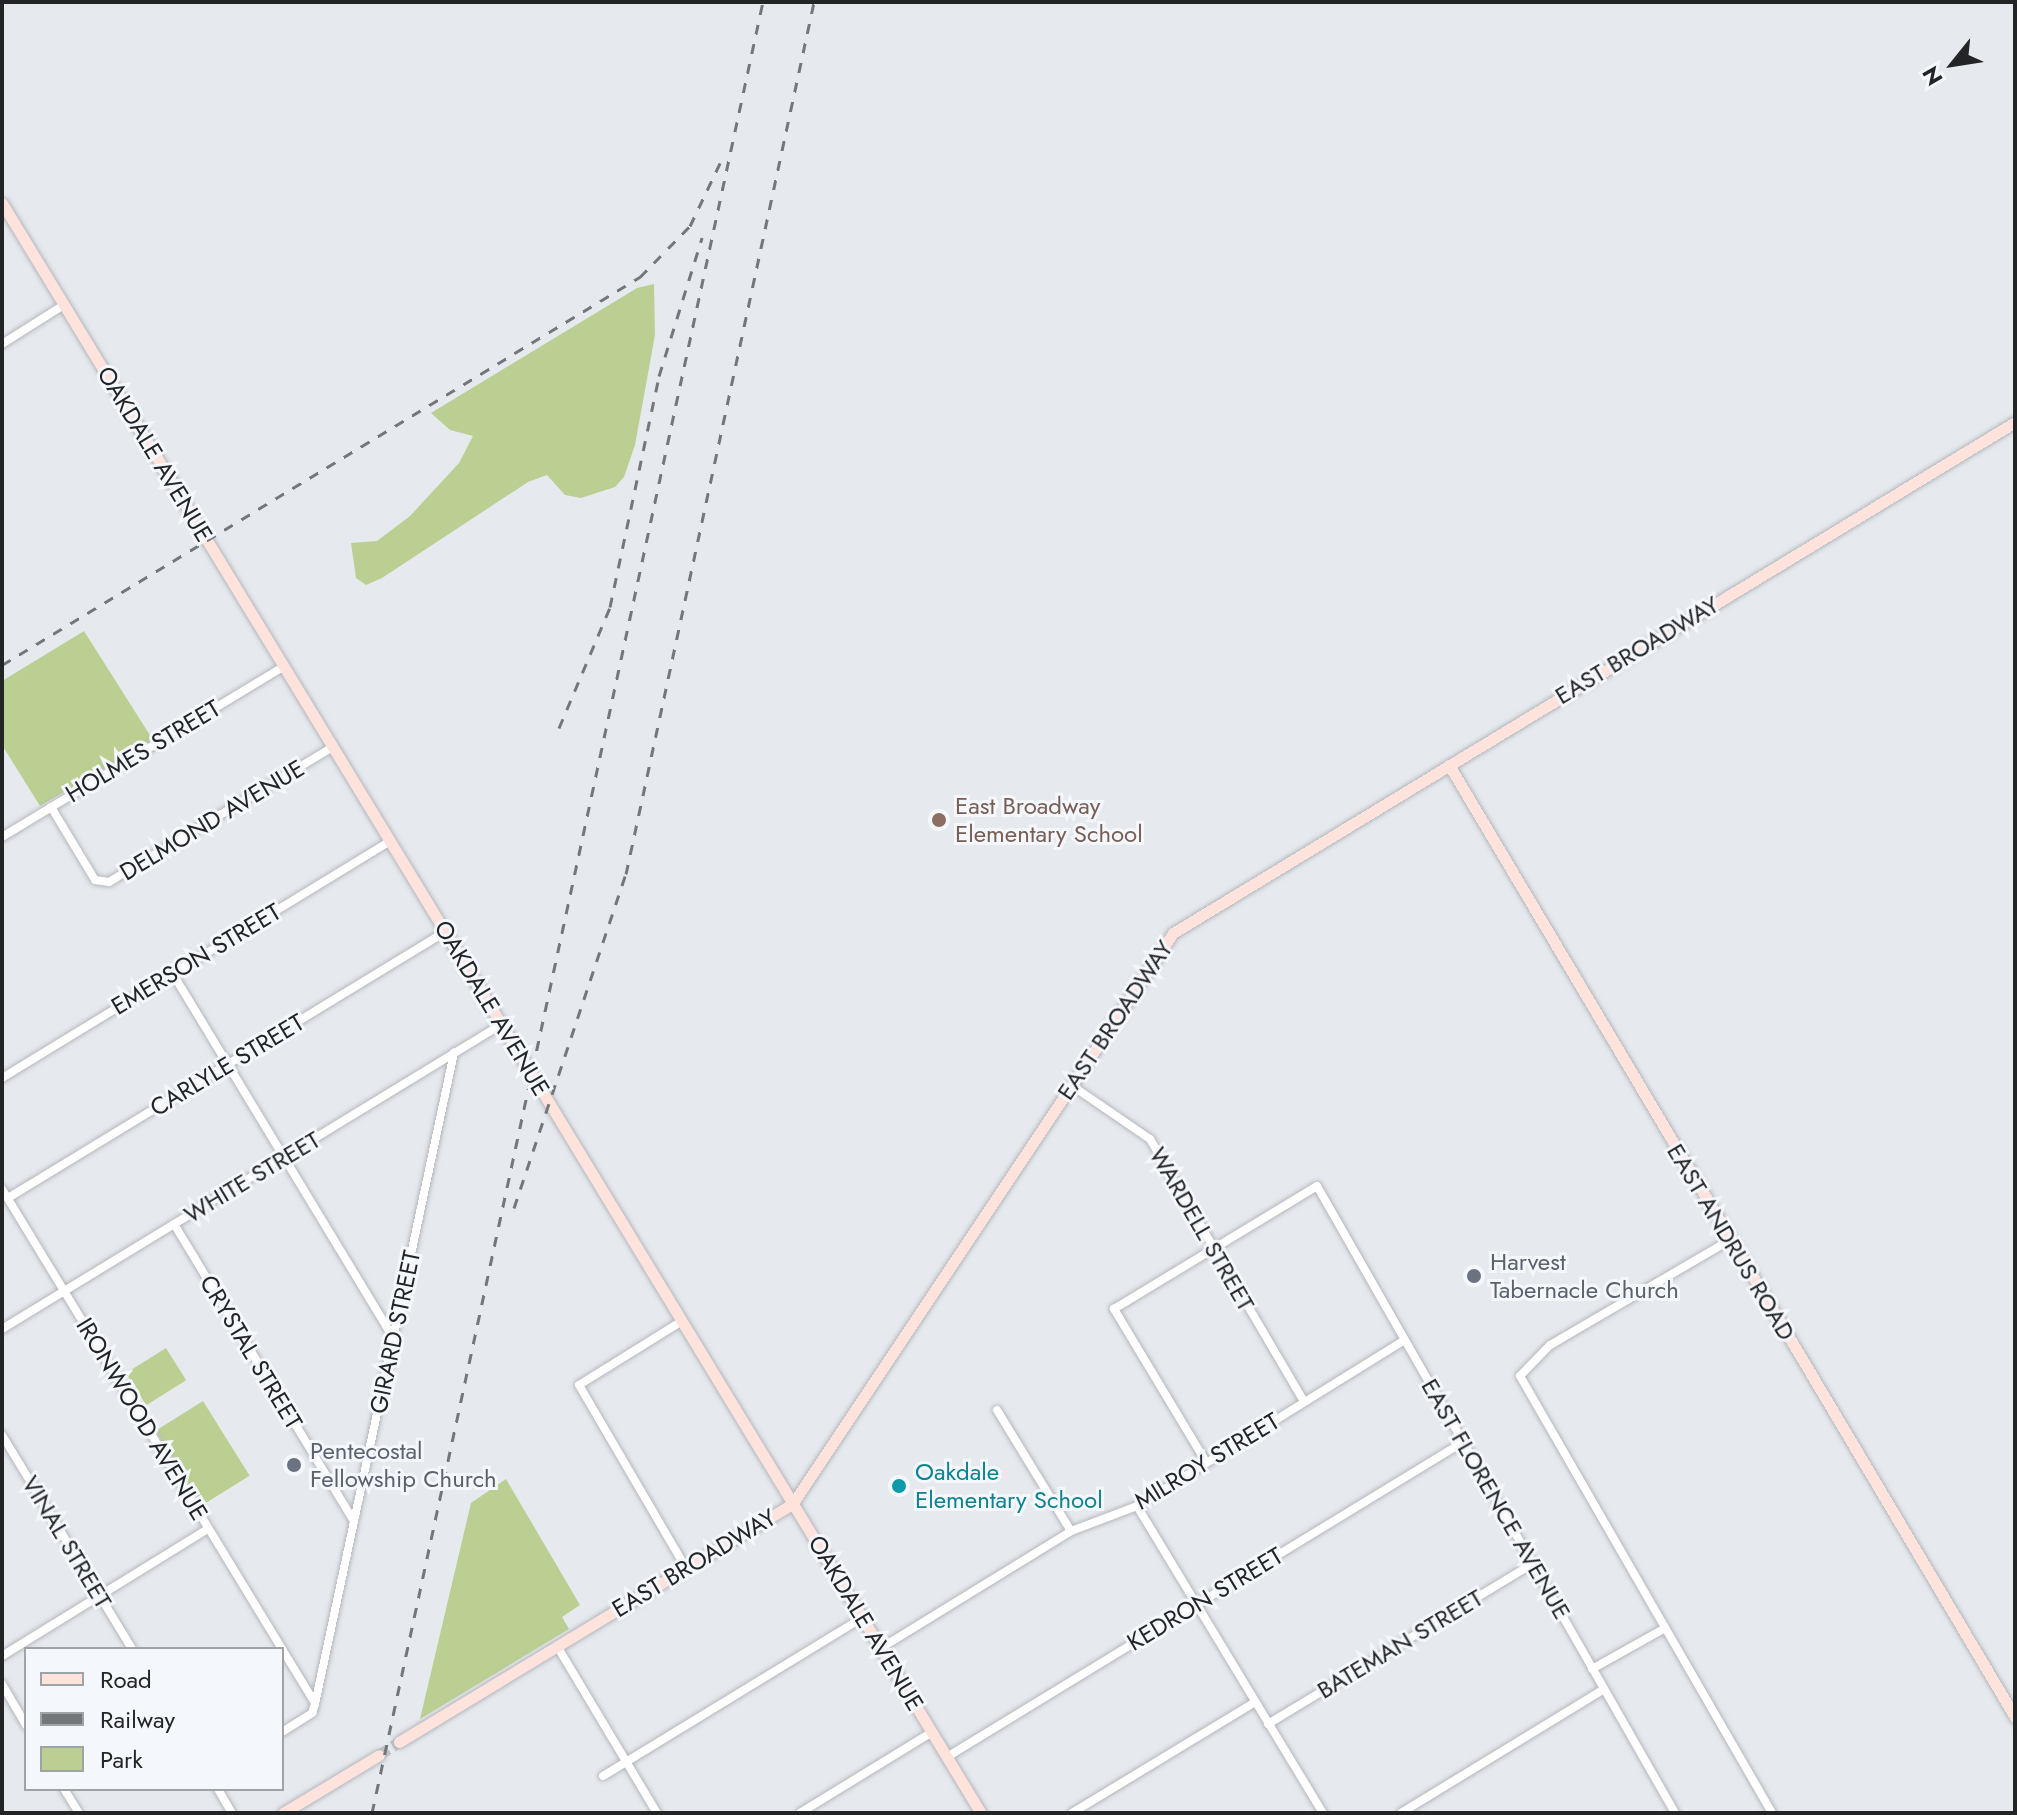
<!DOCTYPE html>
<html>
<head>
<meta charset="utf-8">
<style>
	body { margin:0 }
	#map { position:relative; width:2017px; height:1815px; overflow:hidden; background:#e6eaef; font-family:Jost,sans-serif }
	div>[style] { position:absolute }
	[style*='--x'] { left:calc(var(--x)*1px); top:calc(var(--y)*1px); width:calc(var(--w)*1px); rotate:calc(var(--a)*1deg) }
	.green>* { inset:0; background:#bbcf93; transform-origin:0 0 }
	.secondary-tunnel>* { height:11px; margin-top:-5.5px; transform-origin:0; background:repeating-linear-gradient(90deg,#bfc2c7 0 11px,transparent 0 16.5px) }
	.roads { filter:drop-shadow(0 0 2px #b4b7bc) drop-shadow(0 0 2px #b4b7bc) }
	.street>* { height:8px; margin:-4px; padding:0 4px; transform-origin:4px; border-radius:4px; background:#fff }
	.secondary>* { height:11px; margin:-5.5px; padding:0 5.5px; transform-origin:5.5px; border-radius:5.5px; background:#fee2dc }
	.rail>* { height:3px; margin-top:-1.5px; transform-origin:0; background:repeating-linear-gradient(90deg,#74777a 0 10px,transparent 0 20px) }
	.dots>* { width:22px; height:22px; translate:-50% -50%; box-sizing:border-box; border:4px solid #f4f7fc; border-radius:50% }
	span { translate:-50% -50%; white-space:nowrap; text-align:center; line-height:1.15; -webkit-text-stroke:6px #f4f7fc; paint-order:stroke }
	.street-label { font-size:24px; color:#232426 }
	.education-label { font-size:24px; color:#785e54 }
	.left { translate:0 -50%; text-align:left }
	.worship-label { font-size:24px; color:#5b616d }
	.culture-label { font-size:24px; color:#0d838f }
	.frame { position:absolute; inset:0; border:4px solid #232426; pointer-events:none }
	.legend { position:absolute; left:24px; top:1647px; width:260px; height:144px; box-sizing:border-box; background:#f4f7fc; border:2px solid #a0a3a6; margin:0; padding:10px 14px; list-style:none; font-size:24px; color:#232426 }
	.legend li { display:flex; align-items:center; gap:16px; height:40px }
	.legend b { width:40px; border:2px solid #a0a3a6 }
	.north { position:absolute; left:1913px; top:24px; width:80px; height:80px; -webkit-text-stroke:6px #f4f7fc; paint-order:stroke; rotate:240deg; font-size:22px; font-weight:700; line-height:32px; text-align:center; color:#232426 }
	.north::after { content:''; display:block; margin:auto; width:28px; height:36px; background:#232426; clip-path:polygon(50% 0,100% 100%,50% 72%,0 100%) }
</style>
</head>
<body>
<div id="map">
	<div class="green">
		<div style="clip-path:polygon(654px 284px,655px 335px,635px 445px,624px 477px,615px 487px,581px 498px,565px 495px,547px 475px,528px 482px,382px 578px,366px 585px,356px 578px,351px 543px,377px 541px,410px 516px,459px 463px,473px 436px,450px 430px,431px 413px,637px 288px)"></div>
		<div style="clip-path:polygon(84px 631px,153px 740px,40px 806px,2px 745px,2px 681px)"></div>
		<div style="left:166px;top:1348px;width:38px;height:47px;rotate:58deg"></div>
		<div style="left:203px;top:1401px;width:88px;height:56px;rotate:58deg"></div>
		<div style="clip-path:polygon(506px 1479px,580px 1605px,562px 1617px,569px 1629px,420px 1719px,471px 1503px)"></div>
	</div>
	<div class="secondary-tunnel">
		<div style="--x:379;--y:1755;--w:24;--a:-33"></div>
	</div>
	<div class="roads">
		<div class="street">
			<div style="--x:2;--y:344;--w:73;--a:-32.2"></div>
			<div style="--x:51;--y:807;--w:85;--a:58.9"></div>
			<div style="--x:95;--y:880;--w:14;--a:8"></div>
			<div style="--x:109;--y:882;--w:262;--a:-31.1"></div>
			<div style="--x:2;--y:837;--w:330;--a:-31.2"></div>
			<div style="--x:173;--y:974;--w:424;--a:58.8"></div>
			<div style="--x:2;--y:1078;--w:455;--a:-31.4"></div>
			<div style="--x:1071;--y:1085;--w:96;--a:34.4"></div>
			<div style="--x:1150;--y:1139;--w:304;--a:59.6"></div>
			<div style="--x:2;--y:1189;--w:539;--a:58.67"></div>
			<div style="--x:8;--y:1198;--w:512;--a:-31.33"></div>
			<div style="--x:174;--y:1224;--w:347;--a:58.8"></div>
			<div style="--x:1730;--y:1240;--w:208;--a:149.7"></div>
			<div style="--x:1550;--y:1345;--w:43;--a:134.1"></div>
			<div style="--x:1520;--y:1376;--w:504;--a:60.03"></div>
			<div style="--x:682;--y:1321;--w:121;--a:148.1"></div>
			<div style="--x:579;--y:1385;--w:212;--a:59.7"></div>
			<div style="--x:2;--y:1329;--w:586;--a:-31.38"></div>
			<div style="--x:997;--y:1410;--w:142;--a:58.6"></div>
			<div style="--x:2;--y:1435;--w:250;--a:58.7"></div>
			<div style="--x:1206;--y:1462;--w:179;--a:-121"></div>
			<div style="--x:1114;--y:1309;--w:237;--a:-31.2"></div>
			<div style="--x:1317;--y:1186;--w:722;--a:60.27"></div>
			<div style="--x:1137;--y:1506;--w:359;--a:58.8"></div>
			<div style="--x:557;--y:1646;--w:195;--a:59.1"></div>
			<div style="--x:881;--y:1648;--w:223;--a:-31.6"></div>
			<div style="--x:1071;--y:1531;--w:71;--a:-20.7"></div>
			<div style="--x:1137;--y:1506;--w:315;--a:-31.8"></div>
			<div style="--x:282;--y:1649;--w:63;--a:58.6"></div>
			<div style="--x:2;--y:1656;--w:242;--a:-31.7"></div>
			<div style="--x:1592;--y:1669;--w:84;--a:-29.3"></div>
			<div style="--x:2;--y:1684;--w:48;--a:59.7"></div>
			<div style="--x:1268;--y:1724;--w:309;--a:-31.2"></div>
			<div style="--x:282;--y:1732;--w:36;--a:-32"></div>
			<div style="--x:312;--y:1713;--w:9;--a:-72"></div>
			<div style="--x:315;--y:1704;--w:666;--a:-77.95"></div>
			<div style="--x:947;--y:1757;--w:605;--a:-31.4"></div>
			<div style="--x:603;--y:1776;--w:305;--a:-31.4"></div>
			<div style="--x:64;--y:1789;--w:28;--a:58"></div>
			<div style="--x:218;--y:1789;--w:28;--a:60"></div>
			<div style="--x:800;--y:1813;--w:155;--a:-31.5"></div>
			<div style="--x:1072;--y:1813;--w:214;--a:-31.2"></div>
			<div style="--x:1401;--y:1813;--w:238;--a:-31.4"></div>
		</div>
		<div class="secondary">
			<div style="--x:2;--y:203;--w:1884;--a:58.7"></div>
			<div style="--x:1449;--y:765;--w:1108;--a:59.27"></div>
			<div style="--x:399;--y:1742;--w:461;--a:-31.2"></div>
			<div style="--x:793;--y:1503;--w:685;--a:-56.31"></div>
			<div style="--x:1173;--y:933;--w:985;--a:-31.25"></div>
			<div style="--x:283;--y:1813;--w:112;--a:-31.1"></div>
		</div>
	</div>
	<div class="rail">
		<div style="--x:2;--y:665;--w:747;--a:-31.31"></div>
		<div style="--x:640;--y:277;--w:71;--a:-45.6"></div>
		<div style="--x:690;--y:226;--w:70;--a:-64.5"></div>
		<div style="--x:559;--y:728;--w:131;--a:-67.1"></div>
		<div style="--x:610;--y:607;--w:236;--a:-78"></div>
		<div style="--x:659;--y:376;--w:145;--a:-72.7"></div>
		<div style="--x:514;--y:1208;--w:352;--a:-71.5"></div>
		<div style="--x:626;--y:874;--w:892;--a:-77.83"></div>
		<div style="--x:372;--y:1813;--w:1853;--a:-77.82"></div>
	</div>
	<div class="dots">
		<div style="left:939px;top:820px;background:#8d6e63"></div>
		<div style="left:1474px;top:1276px;background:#6b7280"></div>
		<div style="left:294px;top:1465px;background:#6b7280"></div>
		<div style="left:899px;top:1486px;background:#0f9aa8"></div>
	</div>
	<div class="street-label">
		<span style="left:155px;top:454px;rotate:59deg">OAKDALE AVENUE</span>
		<span style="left:1637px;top:650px;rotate:-31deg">EAST BROADWAY</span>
		<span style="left:143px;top:751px;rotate:-31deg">HOLMES STREET</span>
		<span style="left:212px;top:820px;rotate:-31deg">DELMOND AVENUE</span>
		<span style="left:196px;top:959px;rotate:-31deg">EMERSON STREET</span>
		<span style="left:492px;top:1008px;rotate:59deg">OAKDALE AVENUE</span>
		<span style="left:1115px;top:1020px;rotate:-56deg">EAST BROADWAY</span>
		<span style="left:227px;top:1065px;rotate:-31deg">CARLYLE STREET</span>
		<span style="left:252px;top:1177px;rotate:-31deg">WHITE STREET</span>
		<span style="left:1202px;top:1229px;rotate:60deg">WARDELL STREET</span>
		<span style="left:1731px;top:1242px;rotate:59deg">EAST ANDRUS ROAD</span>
		<span style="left:395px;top:1332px;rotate:-78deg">GIRARD STREET</span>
		<span style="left:251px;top:1352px;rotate:59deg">CRYSTAL STREET</span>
		<span style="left:142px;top:1419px;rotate:59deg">IRONWOOD AVENUE</span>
		<span style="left:1207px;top:1461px;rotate:-31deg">MILROY STREET</span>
		<span style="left:1496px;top:1499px;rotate:60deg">EAST FLORENCE AVENUE</span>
		<span style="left:67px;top:1542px;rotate:59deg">VINAL STREET</span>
		<span style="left:694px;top:1563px;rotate:-31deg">EAST BROADWAY</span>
		<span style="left:1205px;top:1599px;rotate:-31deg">KEDRON STREET</span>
		<span style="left:866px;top:1623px;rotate:59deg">OAKDALE AVENUE</span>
		<span style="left:1400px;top:1644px;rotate:-31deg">BATEMAN STREET</span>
	</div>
	<div class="education-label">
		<span class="left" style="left:955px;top:820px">East Broadway<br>Elementary School</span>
	</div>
	<div class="worship-label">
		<span class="left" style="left:1490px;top:1276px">Harvest<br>Tabernacle Church</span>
		<span class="left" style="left:310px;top:1465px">Pentecostal<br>Fellowship Church</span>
	</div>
	<div class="culture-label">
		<span class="left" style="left:915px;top:1486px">Oakdale<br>Elementary School</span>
	</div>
	<div class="frame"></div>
	<ul class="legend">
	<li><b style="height:10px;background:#fee2dc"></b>Road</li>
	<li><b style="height:10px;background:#74777a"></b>Railway</li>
	<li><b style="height:22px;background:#bbcf93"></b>Park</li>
	</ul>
	<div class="north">N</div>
</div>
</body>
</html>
